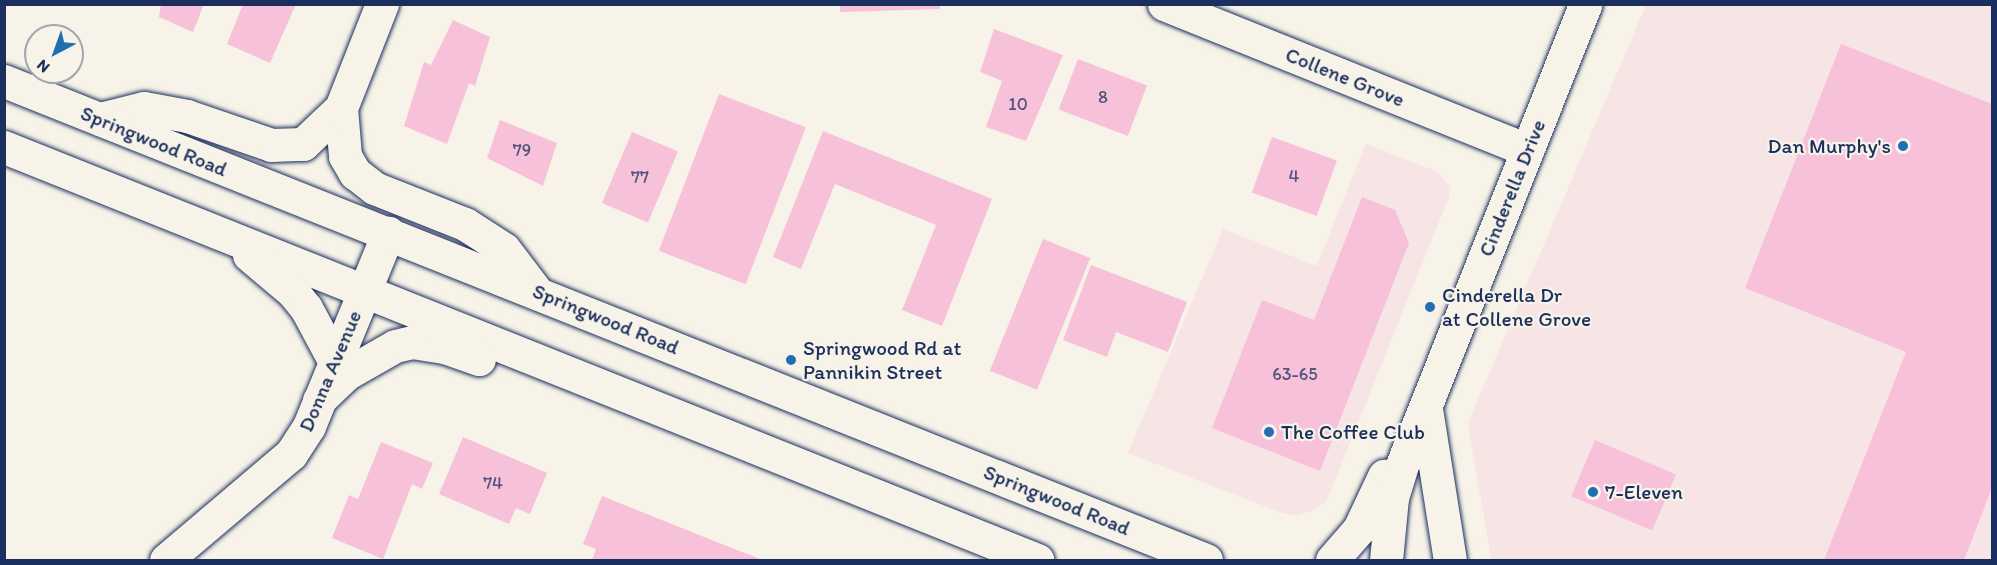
<!DOCTYPE html>
<html>
<head>
<meta charset="utf-8">
<style>
	body { margin:0 }
	#map { position:relative; width:1997px; height:565px; overflow:hidden; background:#f7f3e8; font-family:Itim,sans-serif }
	div>[style] { position:absolute }
	[style*='--x'] { left:calc(var(--x)*1px); top:calc(var(--y)*1px); width:calc(var(--w)*1px); rotate:calc(var(--a)*1deg) }
	.built>* { inset:0; background:#f7e4e4 }
	.building>* { inset:0; background:#f7c1da; transform-origin:0 0 }
	.roads { filter:drop-shadow(0 0 2px #1b2f5e) drop-shadow(0 0 2px #1b2f5e) }
	.minor>* { height:33px; margin:-16.5px; padding:0 16.5px; transform-origin:16.5px; border-radius:16.5px; background:#f7f3e8 }
	.major>* { height:33px; margin:-16.5px; padding:0 16.5px; transform-origin:16.5px; border-radius:16.5px; background:#f7f3e8 }
	.dots>* { width:16px; height:16px; translate:-50% -50%; box-sizing:border-box; border:3px solid #f7f3e8; border-radius:50% }
	span { translate:-50% -50%; white-space:nowrap; text-align:center; line-height:1.15; -webkit-text-stroke:4.5px #f7f3e8; paint-order:stroke }
	.number-label { font-size:18px; color:#52547d }
	.number-label span { -webkit-text-stroke-width:0 }
	.street-label { font-size:21px; color:#1b2f5e }
	.poi-label { font-size:21px; color:#1b2f5e }
	.right { translate:-100% -50%; text-align:right }
	.left { translate:0 -50%; text-align:left }
	.frame { position:absolute; inset:0; border:6px solid #1b2f5e; pointer-events:none }
	.north { position:absolute; left:24px; top:24px; width:60px; height:60px; box-sizing:border-box; background:#f7f3e8; border:2px solid #9fa5b1; border-radius:50%; rotate:221deg; font-size:16px; font-weight:700; line-height:24px; text-align:center; color:#1b2f5e }
	.north::after { content:''; display:block; margin:auto; width:21px; height:27px; background:#1f6fb2; clip-path:polygon(50% 0,100% 100%,50% 72%,0 100%) }
</style>
</head>
<body>
<div id="map">
	<div class="built">
		<div style="clip-path:polygon(1646px 5px,1992px 5px,1992px 560px,1491px 560px,1468px 423px)"></div>
		<div style="clip-path:polygon(1366px 144px,1438px 172px,1450px 187px,1449px 197px,1326px 502px,1312px 511px,1296px 516px,1282px 513px,1128px 453px,1223px 229px,1317px 266px)"></div>
	</div>
	<div class="building">
		<div style="clip-path:polygon(161px 4px,204px 4px,193px 32px,159px 17px)"></div>
		<div style="clip-path:polygon(243px 4px,296px 4px,270px 63px,227px 44px)"></div>
		<div style="clip-path:polygon(840px 4px,940px 4px,940px 9px,840px 12px)"></div>
		<div style="clip-path:polygon(453px 20px,490px 37px,475px 86px,469px 83px,447px 144px,404px 126px,424px 62px,431px 65px)"></div>
		<div style="clip-path:polygon(994px 29px,1063px 55px,1026px 141px,986px 127px,1002px 81px,980px 72px)"></div>
		<div style="clip-path:polygon(1841px 44px,1992px 104px,1992px 488px,1964px 560px,1824px 560px,1906px 352px,1745px 288px)"></div>
		<div style="left:1078px;top:59px;width:74px;height:54px;rotate:21deg"></div>
		<div style="left:719px;top:94px;width:93px;height:168px;rotate:21deg"></div>
		<div style="clip-path:polygon(500px 120px,557px 143px,543px 186px,487px 158px)"></div>
		<div style="clip-path:polygon(823px 131px,992px 199px,942px 326px,902px 310px,936px 225px,835px 184px,801px 269px,773px 257px)"></div>
		<div style="left:632px;top:132px;width:50px;height:77px;rotate:23deg"></div>
		<div style="left:1272px;top:137px;width:69px;height:59px;rotate:20deg"></div>
		<div style="clip-path:polygon(1362px 197px,1395px 210px,1409px 243px,1320px 471px,1212px 428px,1262px 300px,1314px 320px)"></div>
		<div style="left:1043px;top:239px;width:51px;height:142px;rotate:22deg"></div>
		<div style="clip-path:polygon(1091px 265px,1187px 302px,1168px 352px,1116px 332px,1107px 357px,1063px 340px)"></div>
		<div style="clip-path:polygon(463px 437px,547px 473px,530px 514px,516px 508px,509px 524px,439px 494px)"></div>
		<div style="left:1595px;top:440px;width:88px;height:61px;rotate:23deg"></div>
		<div style="clip-path:polygon(381px 442px,433px 463px,422px 489px,412px 484px,383px 559px,332px 538px,349px 495px,358px 499px)"></div>
		<div style="clip-path:polygon(602px 496px,719px 543px,763px 560px,592px 560px,596px 549px,583px 544px)"></div>
	</div>
	<div class="roads">
		<div class="minor">
			<div style="--x:1164;--y:4;--w:391;--a:21.9"></div>
			<div style="--x:341;--y:108;--w:48;--a:85.2"></div>
			<div style="--x:345;--y:156;--w:20;--a:60"></div>
			<div style="--x:355;--y:173;--w:24;--a:38"></div>
			<div style="--x:374;--y:188;--w:98;--a:21.6"></div>
			<div style="--x:465;--y:224;--w:46;--a:32.7"></div>
			<div style="--x:504;--y:249;--w:53;--a:52.7"></div>
			<div style="--x:100;--y:119;--w:45;--a:-14"></div>
			<div style="--x:144;--y:108;--w:44;--a:10.5"></div>
			<div style="--x:187;--y:116;--w:89;--a:19"></div>
			<div style="--x:271;--y:145;--w:32;--a:-2"></div>
			<div style="--x:303;--y:144;--w:52;--a:-43.5"></div>
			<div style="--x:341;--y:108;--w:112;--a:-68.5"></div>
			<div style="--x:1426;--y:409;--w:153;--a:81"></div>
			<div style="--x:166;--y:560;--w:164;--a:-40.3"></div>
			<div style="--x:291;--y:454;--w:33;--a:-57"></div>
			<div style="--x:309;--y:426;--w:209;--a:-67.7"></div>
			<div style="--x:1332;--y:560;--w:41;--a:-48.9"></div>
			<div style="--x:1359;--y:529;--w:59;--a:-64.7"></div>
			<div style="--x:1386;--y:560;--w:62;--a:-84.5"></div>
			<div style="--x:1392;--y:498;--w:34;--a:-73"></div>
			<div style="--x:1402;--y:465;--w:496;--a:-68.3"></div>
		</div>
		<div class="major">
			<div style="--x:4;--y:81;--w:1294;--a:21.73"></div>
			<div style="--x:4;--y:147;--w:1113;--a:21.79"></div>
			<div style="--x:249;--y:255;--w:57;--a:40.1"></div>
			<div style="--x:293;--y:292;--w:21;--a:51"></div>
			<div style="--x:306;--y:308;--w:61;--a:61.8"></div>
			<div style="--x:319;--y:400;--w:37;--a:-44"></div>
			<div style="--x:346;--y:374;--w:56;--a:-29.7"></div>
			<div style="--x:395;--y:346;--w:17;--a:-13"></div>
			<div style="--x:412;--y:342;--w:32;--a:9"></div>
			<div style="--x:444;--y:347;--w:37;--a:19"></div>
		</div>
	</div>
	<div class="dots">
		<div style="left:1903px;top:146px;background:#1f6fb2"></div>
		<div style="left:1430px;top:307px;background:#1f6fb2"></div>
		<div style="left:791px;top:360px;background:#1f6fb2"></div>
		<div style="left:1269px;top:432px;background:#1f6fb2"></div>
		<div style="left:1593px;top:492px;background:#1f6fb2"></div>
	</div>
	<div class="number-label">
		<span style="left:1103px;top:97px">8</span>
		<span style="left:1018px;top:104px">10</span>
		<span style="left:522px;top:150px">79</span>
		<span style="left:1294px;top:176px">4</span>
		<span style="left:640px;top:177px">77</span>
		<span style="left:1295px;top:374px">63-65</span>
		<span style="left:493px;top:483px">74</span>
	</div>
	<div class="street-label">
		<span style="left:1345px;top:77px;rotate:22deg">Collene Grove</span>
		<span style="left:154px;top:141px;rotate:22deg">Springwood Road</span>
		<span style="left:1512px;top:188px;rotate:-68deg">Cinderella Drive</span>
		<span style="left:606px;top:319px;rotate:22deg">Springwood Road</span>
		<span style="left:330px;top:371px;rotate:-67deg">Donna Avenue</span>
		<span style="left:1057px;top:500px;rotate:22deg">Springwood Road</span>
	</div>
	<div class="poi-label">
		<span class="right" style="left:1891px;top:146px">Dan Murphy's</span>
		<span class="left" style="left:1442px;top:307px">Cinderella Dr<br>at Collene Grove</span>
		<span class="left" style="left:803px;top:360px">Springwood Rd at<br>Pannikin Street</span>
		<span class="left" style="left:1281px;top:432px">The Coffee Club</span>
		<span class="left" style="left:1605px;top:492px">7-Eleven</span>
	</div>
	<div class="frame"></div>
	<div class="north">N</div>
</div>
</body>
</html>
